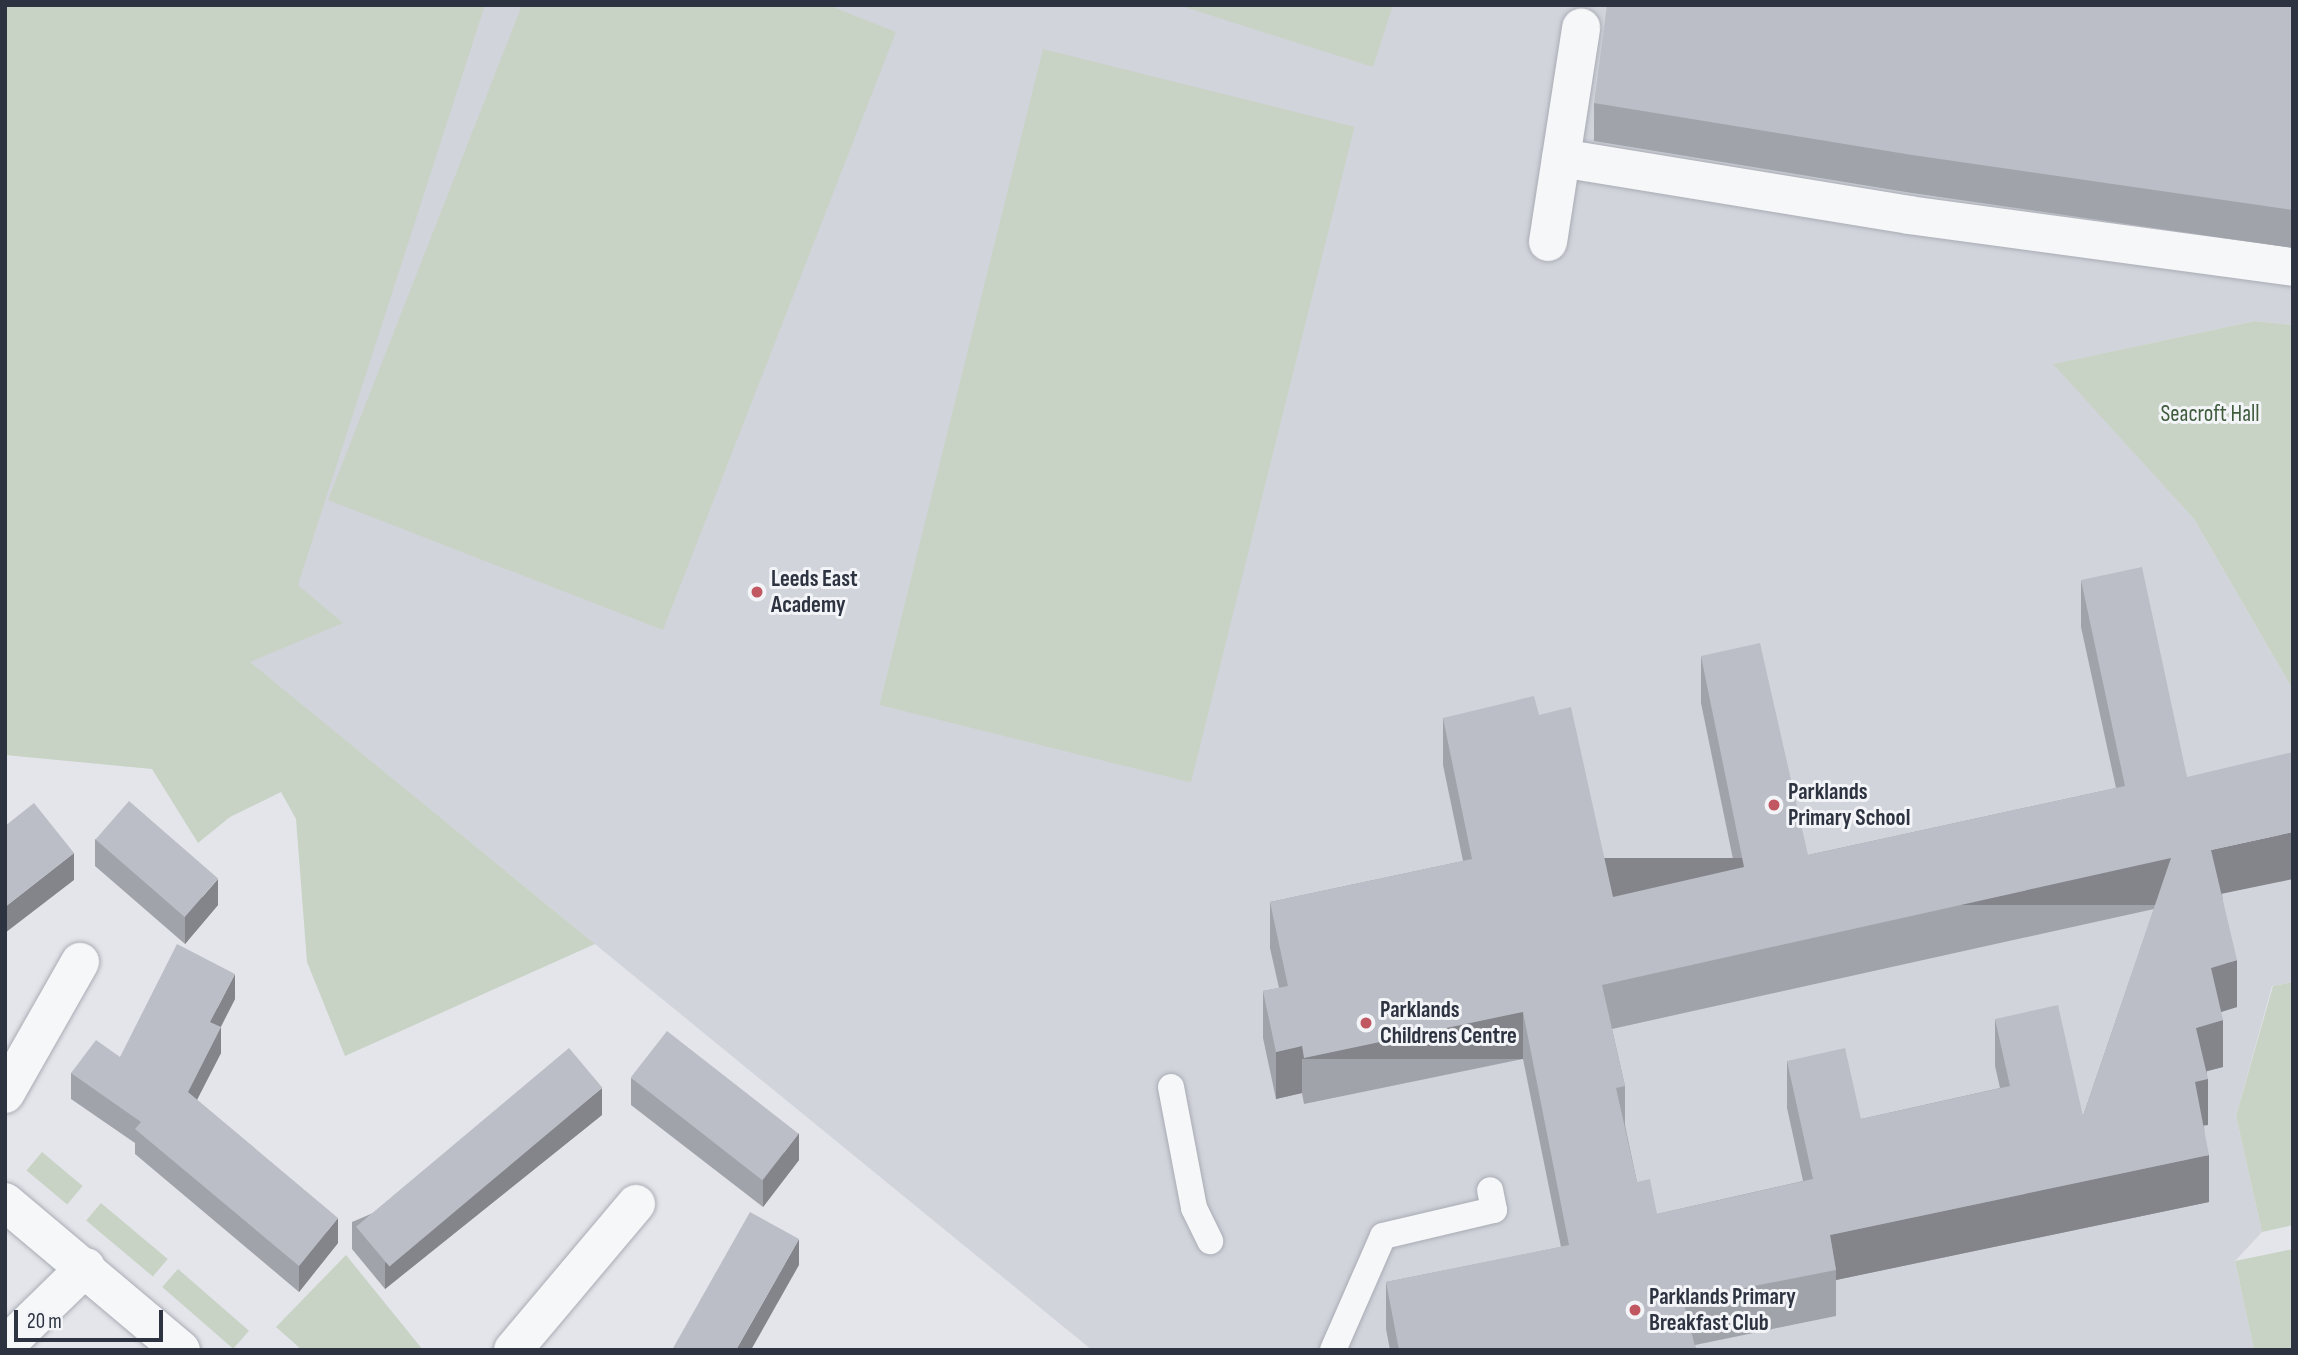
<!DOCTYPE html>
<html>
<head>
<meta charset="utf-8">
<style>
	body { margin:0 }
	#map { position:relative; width:2298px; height:1355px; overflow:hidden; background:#e3e5ea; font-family:"Sofia Sans Condensed",sans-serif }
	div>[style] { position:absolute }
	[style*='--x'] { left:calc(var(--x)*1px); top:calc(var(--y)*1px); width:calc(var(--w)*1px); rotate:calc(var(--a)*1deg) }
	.built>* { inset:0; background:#d2d4dc }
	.green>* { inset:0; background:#c8d3c5; transform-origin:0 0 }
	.roads { filter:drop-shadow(0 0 2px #a9acb4) drop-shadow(0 0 2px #a9acb4) }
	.service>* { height:26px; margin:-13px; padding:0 13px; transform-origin:13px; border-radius:13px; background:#f6f7f9 }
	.pedestrian>* { height:38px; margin:-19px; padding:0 19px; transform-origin:19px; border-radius:19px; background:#f6f7f9 }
	.minor>* { height:38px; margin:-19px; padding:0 19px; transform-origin:19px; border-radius:19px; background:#f6f7f9 }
	.wall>* { inset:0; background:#a1a3aa }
	.shaded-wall>* { inset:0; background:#83858b; transform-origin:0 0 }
	.building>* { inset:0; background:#bbbec6; transform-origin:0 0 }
	.dots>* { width:19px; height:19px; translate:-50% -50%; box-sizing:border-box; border:4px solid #f3f4f7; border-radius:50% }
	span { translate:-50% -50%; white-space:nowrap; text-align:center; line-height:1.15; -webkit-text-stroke:6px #f3f4f7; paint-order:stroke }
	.park-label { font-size:23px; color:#3f5b3c }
	.poi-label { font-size:23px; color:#2d3340; font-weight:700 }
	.left { translate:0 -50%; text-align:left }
	.frame { position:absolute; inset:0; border:7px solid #2d3340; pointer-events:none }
	.scale { position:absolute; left:14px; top:1310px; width:149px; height:32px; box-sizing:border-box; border:4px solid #2d3340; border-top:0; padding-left:9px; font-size:21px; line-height:24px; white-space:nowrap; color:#2d3340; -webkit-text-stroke:5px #f3f4f7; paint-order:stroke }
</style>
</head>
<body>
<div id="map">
	<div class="built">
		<div style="clip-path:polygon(159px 5px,2293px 5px,2293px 325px,2255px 321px,2054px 364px,2194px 519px,2293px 690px,2293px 982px,2272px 986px,2236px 1116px,2262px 1232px,2235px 1261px,2254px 1350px,1092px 1350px,78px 522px,5px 233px)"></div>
	</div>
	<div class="green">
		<div style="clip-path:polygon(5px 5px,485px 5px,298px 585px,343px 623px,250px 662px,595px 944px,345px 1056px,307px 962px,296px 819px,281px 792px,230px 817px,198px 843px,152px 769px,5px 755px)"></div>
		<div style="clip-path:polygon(522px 5px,828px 5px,896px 32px,663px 630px,328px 500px)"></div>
		<div style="clip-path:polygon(1178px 5px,1393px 5px,1373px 67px)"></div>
		<div style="left:1043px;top:49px;width:321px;height:676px;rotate:14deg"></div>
		<div style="clip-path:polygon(2255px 321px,2293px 325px,2293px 690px,2194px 519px,2053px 364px)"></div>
		<div style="clip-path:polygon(2293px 982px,2293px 1225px,2262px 1232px,2236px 1116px,2273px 986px)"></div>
		<div style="left:42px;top:1152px;width:53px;height:24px;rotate:40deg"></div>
		<div style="left:101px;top:1203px;width:87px;height:23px;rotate:40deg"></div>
		<div style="clip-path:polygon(2293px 1249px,2293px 1350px,2254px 1350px,2235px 1261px)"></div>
		<div style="clip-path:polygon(346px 1255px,423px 1350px,302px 1350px,276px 1327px)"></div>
		<div style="left:178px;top:1269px;width:94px;height:24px;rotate:41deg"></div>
	</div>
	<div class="roads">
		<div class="service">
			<div style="--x:1171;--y:1087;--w:123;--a:79.2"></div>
			<div style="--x:1194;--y:1208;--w:37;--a:64"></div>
			<div style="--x:1333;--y:1350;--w:124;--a:-66.3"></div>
			<div style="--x:1383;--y:1236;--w:114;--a:-13.2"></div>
			<div style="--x:1494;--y:1210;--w:20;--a:-101"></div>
		</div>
		<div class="pedestrian">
			<div style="--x:1561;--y:158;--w:353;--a:9.3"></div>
			<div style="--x:1909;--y:215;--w:388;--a:7.7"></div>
			<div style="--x:1548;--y:242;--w:217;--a:-81.2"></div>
		</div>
		<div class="minor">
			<div style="--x:5;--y:1094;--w:152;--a:-60.4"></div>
			<div style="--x:5;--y:1202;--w:230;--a:40.1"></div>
			<div style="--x:5;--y:1346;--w:113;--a:-44.3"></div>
			<div style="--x:513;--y:1350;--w:191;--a:-49.9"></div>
		</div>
	</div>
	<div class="wall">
		<div style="clip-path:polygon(2293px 5px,2293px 248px,1912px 193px,1594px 141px,1594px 103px)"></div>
		<div style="clip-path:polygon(evenodd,2081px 580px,2187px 777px,2222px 894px,2237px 1007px,2221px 1012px,2223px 1067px,2207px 1071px,2208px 1125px,2204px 1126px,2209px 1202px,1836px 1280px,1836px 1316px,1695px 1345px,1696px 1350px,1390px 1350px,1386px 1329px,1386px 1282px,1561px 1247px,1523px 1059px,1304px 1104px,1302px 1093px,1276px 1099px,1263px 1038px,1263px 991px,1279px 988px,1270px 948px,1270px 902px,1463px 861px,1443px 765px,1443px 718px,1539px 715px,1613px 897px,1735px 869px,1701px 703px,1701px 656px,1808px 855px,2116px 788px,2081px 627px,2081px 580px,2154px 909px,2083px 1116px,1995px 1019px,1995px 1066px,2000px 1088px,1861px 1119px,1787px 1061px,1787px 1108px,1803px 1181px,1657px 1214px,1637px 1182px,1625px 1125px,1625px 1086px,1612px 1029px,2154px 909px)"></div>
		<div style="clip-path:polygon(95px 839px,218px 905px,185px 944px,95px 866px)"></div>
		<div style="clip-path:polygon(235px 999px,221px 1027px,221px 1053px,197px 1100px,338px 1243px,299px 1292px,135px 1154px,135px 1143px,71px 1099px,71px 1073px,120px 1057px)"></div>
		<div style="clip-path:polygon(631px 1078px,799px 1160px,763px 1207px,631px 1105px)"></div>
		<div style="clip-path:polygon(602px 1115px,385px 1289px,352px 1249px,352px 1222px)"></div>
	</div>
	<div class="shaded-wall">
		<div style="clip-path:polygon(2293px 832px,2293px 879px,2211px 896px,2211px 850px)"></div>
		<div style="clip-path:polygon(74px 853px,74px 880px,5px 933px,5px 907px)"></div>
		<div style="left:2171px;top:858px;width:47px;height:583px;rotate:90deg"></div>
		<div style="clip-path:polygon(218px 879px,218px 905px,185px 944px,185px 917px)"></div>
		<div style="clip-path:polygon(2237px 960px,2237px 1007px,2211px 1015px,2211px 968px)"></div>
		<div style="clip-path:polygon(235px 974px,235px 999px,210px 1047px,210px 1022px)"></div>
		<div style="left:1523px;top:1012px;width:47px;height:224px;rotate:90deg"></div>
		<div style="clip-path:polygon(2223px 1020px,2223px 1067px,2196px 1074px,2196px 1028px)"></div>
		<div style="clip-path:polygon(221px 1027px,221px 1053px,188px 1117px,188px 1092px)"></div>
		<div style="clip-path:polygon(1302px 1046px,1302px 1093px,1276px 1099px,1276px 1052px)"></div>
		<div style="left:2208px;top:1079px;width:46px;height:13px;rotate:90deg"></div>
		<div style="clip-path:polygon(602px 1088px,602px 1115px,385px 1289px,385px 1263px)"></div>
		<div style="clip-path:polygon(799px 1133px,799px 1160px,763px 1207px,763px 1180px)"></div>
		<div style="clip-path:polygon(2209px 1155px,2209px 1202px,1836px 1280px,1836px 1270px,1830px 1235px)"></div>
		<div style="clip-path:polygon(338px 1218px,338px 1243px,299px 1292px,299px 1266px)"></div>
		<div style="clip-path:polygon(799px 1239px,799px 1265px,751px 1350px,736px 1350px)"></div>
	</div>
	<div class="building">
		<div style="clip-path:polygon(1607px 5px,2293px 5px,2293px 210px,1912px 155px,1594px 103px)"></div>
		<div style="clip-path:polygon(evenodd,2142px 567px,2187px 777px,2293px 752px,2293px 832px,2211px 850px,2237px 960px,2211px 968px,2223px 1020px,2196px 1028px,2208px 1079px,2195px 1082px,2209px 1155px,1830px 1235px,1836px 1270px,1683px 1300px,1696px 1350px,1399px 1350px,1386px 1282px,1569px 1245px,1523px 1012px,1304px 1058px,1302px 1046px,1276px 1052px,1263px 991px,1288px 986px,1270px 902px,1472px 859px,1443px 718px,1534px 696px,1539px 715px,1571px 707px,1613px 897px,1744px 867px,1701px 656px,1760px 643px,1808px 855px,2125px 786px,2081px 580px,2142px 567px,2171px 858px,2083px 1116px,2058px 1005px,1995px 1019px,2010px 1086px,1861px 1119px,1845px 1048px,1787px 1061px,1813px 1179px,1657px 1214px,1650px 1179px,1637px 1182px,1616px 1088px,1625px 1086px,1602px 985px,2171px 858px)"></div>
		<div style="left:129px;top:801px;width:118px;height:51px;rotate:41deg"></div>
		<div style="clip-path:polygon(34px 803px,74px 853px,5px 907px,5px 826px)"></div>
		<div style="clip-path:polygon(177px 944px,235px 974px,210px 1022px,221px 1027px,188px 1092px,338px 1218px,299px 1266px,135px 1129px,141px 1122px,71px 1073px,96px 1040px,120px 1057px)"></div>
		<div style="left:667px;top:1031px;width:167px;height:59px;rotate:38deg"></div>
		<div style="left:569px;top:1048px;width:52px;height:278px;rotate:50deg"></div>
		<div style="clip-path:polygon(750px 1212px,799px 1239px,736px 1350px,672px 1350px)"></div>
	</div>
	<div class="dots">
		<div style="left:757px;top:592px;background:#c15760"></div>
		<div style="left:1774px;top:805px;background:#c15760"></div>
		<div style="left:1366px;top:1023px;background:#c15760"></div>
		<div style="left:1635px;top:1310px;background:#c15760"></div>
	</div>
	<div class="park-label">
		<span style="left:2210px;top:414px">Seacroft Hall</span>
	</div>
	<div class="poi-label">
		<span class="left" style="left:771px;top:592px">Leeds East<br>Academy</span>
		<span class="left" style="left:1788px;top:805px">Parklands<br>Primary School</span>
		<span class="left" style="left:1380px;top:1023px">Parklands<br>Childrens Centre</span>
		<span class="left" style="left:1649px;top:1310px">Parklands Primary<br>Breakfast Club</span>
	</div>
	<div class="frame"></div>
	<div class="scale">20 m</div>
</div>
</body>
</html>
